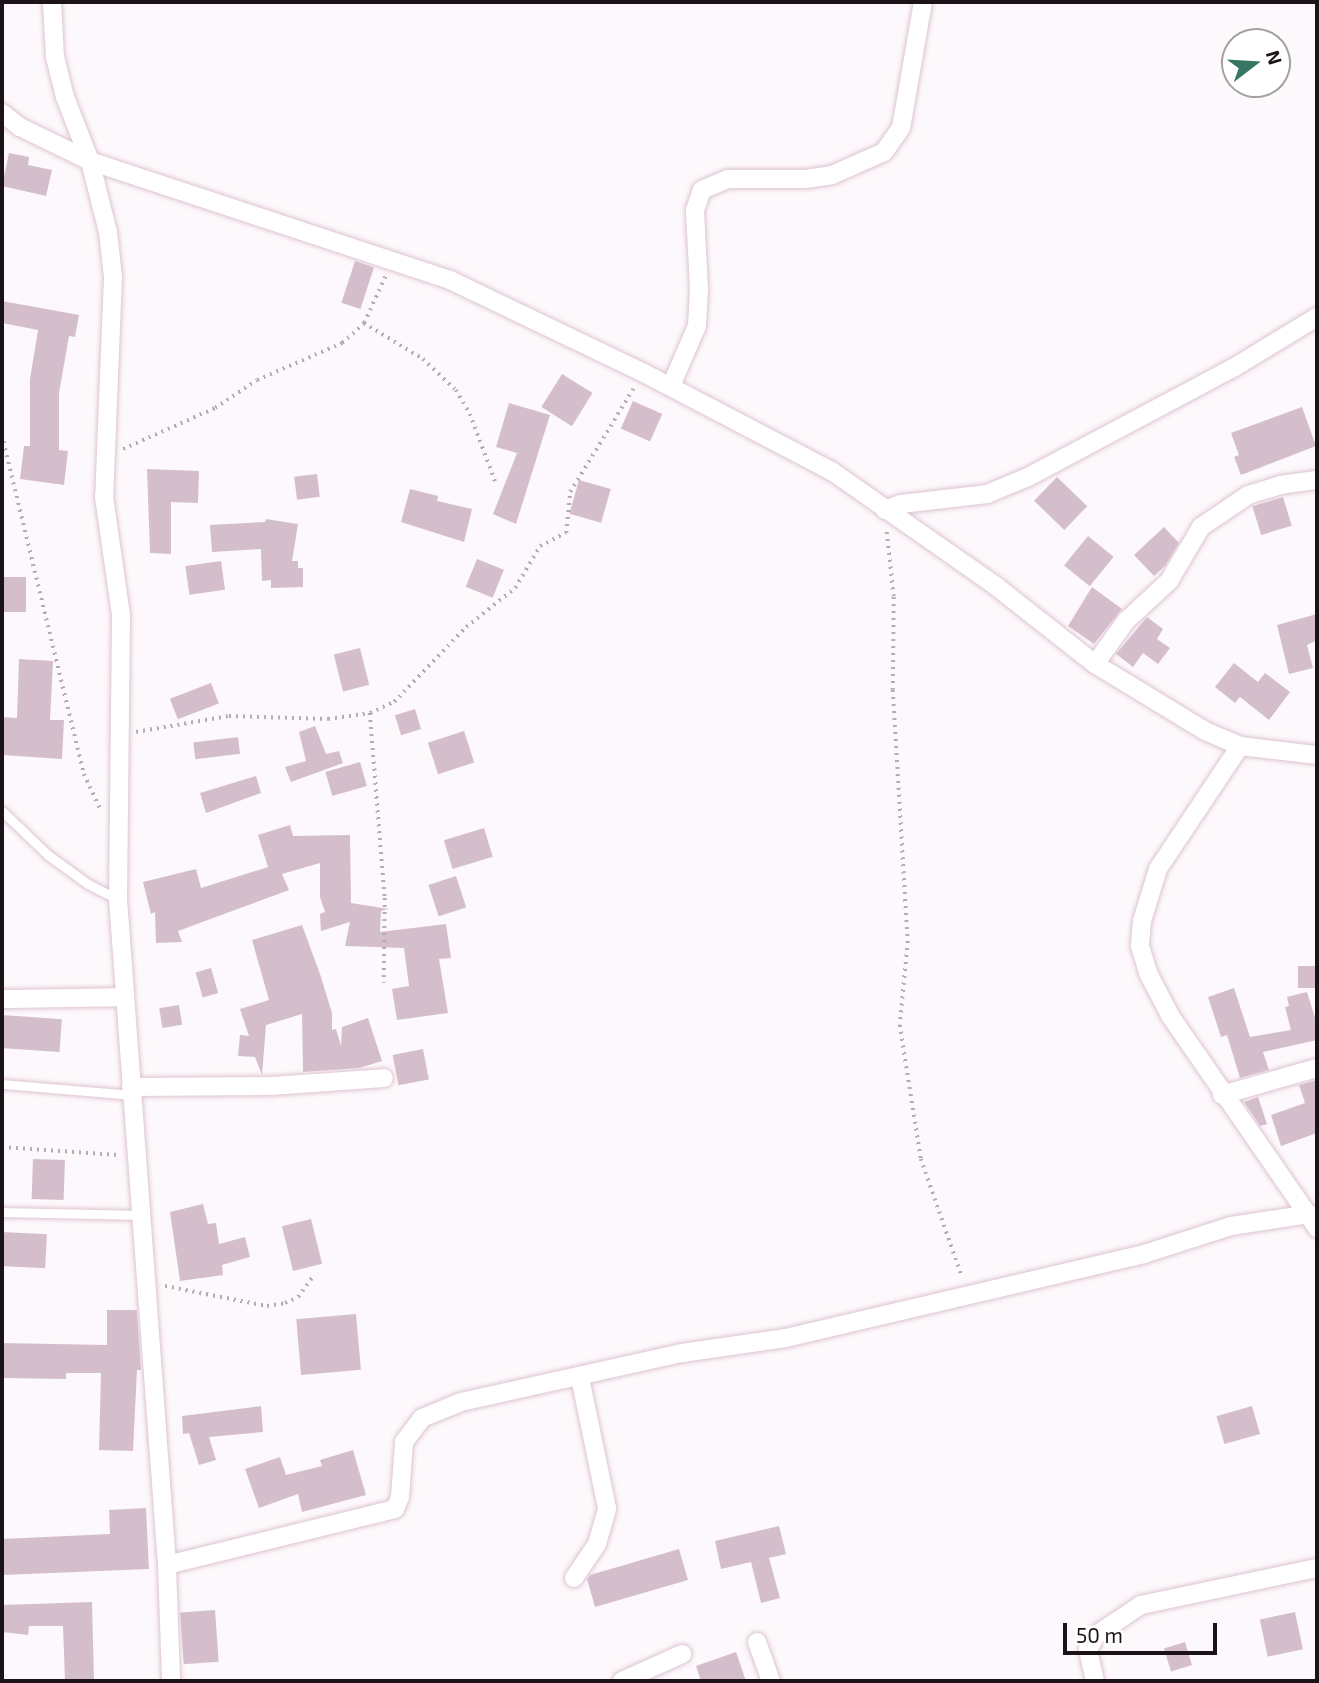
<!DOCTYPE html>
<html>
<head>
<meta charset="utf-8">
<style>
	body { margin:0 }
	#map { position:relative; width:1319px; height:1683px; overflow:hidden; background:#fdf8fb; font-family:"Exo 2",sans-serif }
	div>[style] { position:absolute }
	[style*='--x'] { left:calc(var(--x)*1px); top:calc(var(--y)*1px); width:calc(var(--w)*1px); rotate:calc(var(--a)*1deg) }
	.building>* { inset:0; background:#d5becc; transform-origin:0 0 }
	.path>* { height:3.5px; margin-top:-1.75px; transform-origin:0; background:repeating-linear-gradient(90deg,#b3adb1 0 2px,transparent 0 7px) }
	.roads { filter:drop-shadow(0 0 2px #dcc4d2) drop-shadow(0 0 2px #dcc4d2) }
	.service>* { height:9px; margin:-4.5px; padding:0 4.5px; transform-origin:4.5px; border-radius:4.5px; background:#fff }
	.minor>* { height:18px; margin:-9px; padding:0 9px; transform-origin:9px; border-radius:9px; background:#fff }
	span { translate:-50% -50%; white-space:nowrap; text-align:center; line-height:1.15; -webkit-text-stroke:6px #fff; paint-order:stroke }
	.frame { position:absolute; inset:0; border:4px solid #1b1318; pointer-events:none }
	.north { position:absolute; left:1221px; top:28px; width:70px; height:70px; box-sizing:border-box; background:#fff; border:2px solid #a4a1a3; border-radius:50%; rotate:73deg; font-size:19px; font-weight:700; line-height:28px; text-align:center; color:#1b1318 }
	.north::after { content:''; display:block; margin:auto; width:24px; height:32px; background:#367664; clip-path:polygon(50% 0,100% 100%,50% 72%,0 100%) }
	.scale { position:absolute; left:1063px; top:1623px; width:154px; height:32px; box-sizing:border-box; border:4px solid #1b1318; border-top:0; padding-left:9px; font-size:21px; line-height:24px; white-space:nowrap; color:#1b1318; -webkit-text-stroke:5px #fff; paint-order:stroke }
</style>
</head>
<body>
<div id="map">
	<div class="building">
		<div style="clip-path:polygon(9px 153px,29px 157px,28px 165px,52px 170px,46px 196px,2px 186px)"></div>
		<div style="left:355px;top:261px;width:20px;height:44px;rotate:18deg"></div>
		<div style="clip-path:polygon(2px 301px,79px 315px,75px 337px,69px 336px,59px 393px,59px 450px,68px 451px,64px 485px,20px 479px,24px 446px,30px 446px,30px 379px,38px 330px,2px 323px)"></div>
		<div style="left:562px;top:374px;width:36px;height:39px;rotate:32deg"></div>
		<div style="left:633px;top:401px;width:32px;height:30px;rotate:24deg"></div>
		<div style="clip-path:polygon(509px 403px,550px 415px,516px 524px,493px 514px,517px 453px,496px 447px)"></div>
		<div style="clip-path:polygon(1302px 407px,1316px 446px,1241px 475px,1234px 457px,1239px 455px,1231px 433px)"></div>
		<div style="clip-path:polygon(147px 469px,199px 471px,198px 503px,171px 502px,171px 554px,150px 553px)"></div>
		<div style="left:317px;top:474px;width:23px;height:23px;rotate:83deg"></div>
		<div style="left:1057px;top:477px;width:42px;height:33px;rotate:44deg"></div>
		<div style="left:579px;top:480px;width:33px;height:35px;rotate:16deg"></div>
		<div style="clip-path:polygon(410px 489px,438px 496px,437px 501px,472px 509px,464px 542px,401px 522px)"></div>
		<div style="left:1283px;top:497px;width:30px;height:32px;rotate:73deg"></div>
		<div style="clip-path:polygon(266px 519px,298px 524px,292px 561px,298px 561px,298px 568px,303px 568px,303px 587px,271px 588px,271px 580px,262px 581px,261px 549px,212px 552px,210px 525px,265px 522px)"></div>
		<div style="clip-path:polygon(1164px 527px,1179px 543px,1165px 566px,1154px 576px,1134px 555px)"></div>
		<div style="left:1088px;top:536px;width:33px;height:38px;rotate:39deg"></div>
		<div style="left:477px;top:559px;width:29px;height:30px;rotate:22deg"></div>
		<div style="left:221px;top:561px;width:29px;height:36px;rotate:82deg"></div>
		<div style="left:2px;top:577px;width:24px;height:35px"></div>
		<div style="clip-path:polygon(1092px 587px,1122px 609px,1094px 644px,1068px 626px)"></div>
		<div style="clip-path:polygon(1317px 614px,1317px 640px,1307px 645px,1313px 668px,1289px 674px,1277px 625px)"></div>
		<div style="clip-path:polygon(1147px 617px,1163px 629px,1157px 639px,1170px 648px,1158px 664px,1143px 653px,1133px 667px,1116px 654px)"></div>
		<div style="left:360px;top:648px;width:38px;height:27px;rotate:76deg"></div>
		<div style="clip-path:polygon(19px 659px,53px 661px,50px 720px,64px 720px,62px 759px,2px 755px,2px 717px,17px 718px)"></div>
		<div style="clip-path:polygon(1234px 663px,1258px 682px,1265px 673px,1290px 692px,1269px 720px,1240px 697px,1235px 703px,1215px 687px)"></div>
		<div style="left:211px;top:683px;width:22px;height:44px;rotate:69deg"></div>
		<div style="left:415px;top:709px;width:21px;height:21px;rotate:73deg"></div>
		<div style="clip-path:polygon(315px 726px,326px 754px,339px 751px,343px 763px,291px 782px,285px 767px,306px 761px,299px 732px)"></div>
		<div style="left:464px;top:731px;width:33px;height:38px;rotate:72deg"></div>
		<div style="left:238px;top:737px;width:17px;height:45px;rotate:83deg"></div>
		<div style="left:360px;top:762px;width:25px;height:36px;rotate:74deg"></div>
		<div style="clip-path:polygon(256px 776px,261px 793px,206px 813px,200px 793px)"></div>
		<div style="clip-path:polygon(290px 825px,293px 836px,350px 835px,351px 903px,389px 909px,381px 911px,380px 932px,446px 924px,451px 958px,439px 959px,448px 1013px,397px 1020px,392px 989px,409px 986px,404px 948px,345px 946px,350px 922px,321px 931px,320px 914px,325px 912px,320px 897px,320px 863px,282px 874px,289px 890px,178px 931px,182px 942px,156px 943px,155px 912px,151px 914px,143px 882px,196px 869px,201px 888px,268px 867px,258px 835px)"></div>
		<div style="left:484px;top:828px;width:30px;height:42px;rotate:73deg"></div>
		<div style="left:456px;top:876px;width:33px;height:29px;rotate:72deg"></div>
		<div style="clip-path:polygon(302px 925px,320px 974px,332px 1013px,332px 1030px,336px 1029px,341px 1046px,342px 1027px,368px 1018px,382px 1061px,359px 1068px,303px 1072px,302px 1014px,266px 1025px,262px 1075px,255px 1057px,238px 1056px,240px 1035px,249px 1036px,240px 1009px,269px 1000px,252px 940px)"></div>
		<div style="left:1298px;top:966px;width:19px;height:22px"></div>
		<div style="left:211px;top:968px;width:26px;height:16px;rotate:74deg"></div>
		<div style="clip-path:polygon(1234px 988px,1250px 1037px,1291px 1030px,1285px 1007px,1289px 1006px,1287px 997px,1307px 992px,1317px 1024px,1317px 1040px,1263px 1052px,1269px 1070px,1240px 1078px,1227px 1035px,1221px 1037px,1208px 997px)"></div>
		<div style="left:179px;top:1005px;width:20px;height:20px;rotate:81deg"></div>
		<div style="left:2px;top:1015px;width:60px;height:33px;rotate:4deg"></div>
		<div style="left:423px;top:1049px;width:31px;height:31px;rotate:79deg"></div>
		<div style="clip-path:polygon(1317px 1080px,1317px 1133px,1281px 1146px,1271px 1115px,1305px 1103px,1299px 1085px)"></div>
		<div style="clip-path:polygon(1258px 1097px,1267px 1124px,1260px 1126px,1244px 1102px)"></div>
		<div style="left:33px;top:1159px;width:32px;height:40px;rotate:2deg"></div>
		<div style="clip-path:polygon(203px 1204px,208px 1224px,216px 1223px,219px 1244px,245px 1237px,250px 1257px,222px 1265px,223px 1275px,180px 1281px,170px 1212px)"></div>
		<div style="left:311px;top:1219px;width:46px;height:30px;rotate:76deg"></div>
		<div style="left:2px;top:1232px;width:45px;height:34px;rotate:3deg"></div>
		<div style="clip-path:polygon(107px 1310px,137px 1310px,141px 1370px,137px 1370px,133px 1451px,99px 1450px,101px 1373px,66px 1373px,66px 1379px,2px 1378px,2px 1343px,107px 1345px)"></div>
		<div style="left:356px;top:1314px;width:56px;height:60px;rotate:85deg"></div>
		<div style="clip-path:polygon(261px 1406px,263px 1432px,209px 1437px,216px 1460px,199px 1465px,189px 1433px,183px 1434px,182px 1416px)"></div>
		<div style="left:1252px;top:1406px;width:29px;height:37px;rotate:74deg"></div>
		<div style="clip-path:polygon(353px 1450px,366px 1495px,302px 1512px,298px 1494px,259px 1508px,245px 1469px,280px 1457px,286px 1475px,322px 1466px,320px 1460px)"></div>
		<div style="clip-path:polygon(146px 1508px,149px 1569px,2px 1575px,2px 1539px,110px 1534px,109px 1510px)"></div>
		<div style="clip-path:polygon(779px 1526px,786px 1554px,769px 1558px,780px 1598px,761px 1603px,751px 1562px,721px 1569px,715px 1541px)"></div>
		<div style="clip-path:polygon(679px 1549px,688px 1580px,595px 1607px,587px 1579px,590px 1575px)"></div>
		<div style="clip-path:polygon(92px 1602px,94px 1681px,65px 1681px,63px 1626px,29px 1626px,28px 1635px,2px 1632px,2px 1605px)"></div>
		<div style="left:215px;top:1610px;width:52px;height:35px;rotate:86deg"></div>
		<div style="left:1295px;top:1612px;width:38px;height:36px;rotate:78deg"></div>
		<div style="left:1185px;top:1642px;width:24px;height:22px;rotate:73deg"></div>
		<div style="clip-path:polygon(736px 1652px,746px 1681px,701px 1681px,696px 1666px)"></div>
	</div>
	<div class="path">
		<div style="--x:364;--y:323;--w:69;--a:31.4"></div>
		<div style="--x:423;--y:359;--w:45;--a:43.2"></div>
		<div style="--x:456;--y:390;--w:28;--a:60"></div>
		<div style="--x:470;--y:414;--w:72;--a:69.5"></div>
		<div style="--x:2;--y:435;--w:349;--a:76.4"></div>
		<div style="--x:84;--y:774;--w:38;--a:65"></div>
		<div style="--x:123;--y:449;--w:101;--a:-24"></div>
		<div style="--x:215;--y:408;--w:50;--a:-33.7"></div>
		<div style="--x:257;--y:380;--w:93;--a:-23.5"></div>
		<div style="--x:342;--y:343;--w:30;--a:-42"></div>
		<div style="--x:364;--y:323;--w:51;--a:-65.5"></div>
		<div style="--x:887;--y:532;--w:65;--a:83.9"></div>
		<div style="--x:894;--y:597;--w:93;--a:90.6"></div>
		<div style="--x:893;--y:690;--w:251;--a:86.6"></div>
		<div style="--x:908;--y:941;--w:84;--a:95.4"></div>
		<div style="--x:900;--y:1025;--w:136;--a:81.1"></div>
		<div style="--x:921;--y:1159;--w:125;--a:70.8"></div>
		<div style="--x:370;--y:713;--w:186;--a:85.4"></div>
		<div style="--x:385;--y:898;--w:85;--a:90.7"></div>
		<div style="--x:136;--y:732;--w:94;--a:-9.8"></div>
		<div style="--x:229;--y:716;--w:99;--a:1.7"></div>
		<div style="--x:328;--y:719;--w:42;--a:-8.1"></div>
		<div style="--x:370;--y:713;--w:26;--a:-25"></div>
		<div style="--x:394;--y:702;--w:104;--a:-46.2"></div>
		<div style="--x:466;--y:627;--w:63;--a:-38.5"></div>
		<div style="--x:515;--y:588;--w:49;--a:-59.2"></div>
		<div style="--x:540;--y:546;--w:29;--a:-27"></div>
		<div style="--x:566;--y:533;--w:41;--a:-84.4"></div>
		<div style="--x:570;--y:492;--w:121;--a:-58.5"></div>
		<div style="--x:2;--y:1147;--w:116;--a:3.9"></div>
		<div style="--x:165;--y:1286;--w:104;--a:11.1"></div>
		<div style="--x:267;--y:1306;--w:18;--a:-9"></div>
		<div style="--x:285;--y:1303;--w:14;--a:-25"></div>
		<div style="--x:298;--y:1297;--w:27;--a:-54"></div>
	</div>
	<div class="roads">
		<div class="service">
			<div style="--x:2;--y:811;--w:64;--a:43.7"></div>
			<div style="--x:48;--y:855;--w:49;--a:35.9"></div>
			<div style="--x:88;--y:884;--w:34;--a:27"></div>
			<div style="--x:2;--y:1084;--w:130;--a:4.8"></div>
			<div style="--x:2;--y:1212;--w:138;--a:1.2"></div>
		</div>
		<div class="minor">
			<div style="--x:52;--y:2;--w:55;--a:86.9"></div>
			<div style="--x:55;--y:57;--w:41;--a:76"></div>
			<div style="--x:65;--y:97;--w:69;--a:68.7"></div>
			<div style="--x:90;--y:161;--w:73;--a:75.8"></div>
			<div style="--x:108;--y:232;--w:45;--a:83.7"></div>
			<div style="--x:113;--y:277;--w:220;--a:92.3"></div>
			<div style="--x:104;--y:497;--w:119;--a:81.8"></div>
			<div style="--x:121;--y:615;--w:284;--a:90.6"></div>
			<div style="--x:118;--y:899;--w:668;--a:85.79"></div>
			<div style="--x:167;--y:1565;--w:116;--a:88"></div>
			<div style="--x:2;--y:113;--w:23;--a:38"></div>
			<div style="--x:20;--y:127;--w:78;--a:25.9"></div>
			<div style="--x:90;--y:161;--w:379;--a:18.3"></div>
			<div style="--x:450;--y:280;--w:215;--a:25.6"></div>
			<div style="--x:644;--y:373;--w:213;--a:27.6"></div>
			<div style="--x:833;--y:472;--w:200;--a:35"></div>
			<div style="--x:997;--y:587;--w:125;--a:38.2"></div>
			<div style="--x:1095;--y:664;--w:129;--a:31.3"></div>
			<div style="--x:1205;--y:731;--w:38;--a:23"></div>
			<div style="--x:1240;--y:746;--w:78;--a:6.7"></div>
			<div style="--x:671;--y:386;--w:65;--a:-66.6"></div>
			<div style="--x:697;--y:326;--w:36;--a:-87"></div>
			<div style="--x:699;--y:290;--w:80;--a:-92.9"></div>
			<div style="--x:695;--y:210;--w:21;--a:-71"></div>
			<div style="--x:702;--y:190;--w:28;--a:-23"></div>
			<div style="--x:728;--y:179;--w:77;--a:0"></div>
			<div style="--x:805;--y:179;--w:27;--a:-8"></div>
			<div style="--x:832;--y:175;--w:57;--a:-23.9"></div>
			<div style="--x:884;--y:152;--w:29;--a:-55"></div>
			<div style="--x:901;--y:128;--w:128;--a:-80.1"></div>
			<div style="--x:885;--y:510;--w:17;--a:-21"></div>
			<div style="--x:901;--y:504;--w:87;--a:-6.6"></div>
			<div style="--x:987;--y:494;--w:44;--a:-22.5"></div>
			<div style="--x:1028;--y:477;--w:234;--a:-28"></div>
			<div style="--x:1235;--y:367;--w:96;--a:-31.4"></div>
			<div style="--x:1095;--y:664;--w:53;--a:-54.2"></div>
			<div style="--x:1126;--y:621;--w:59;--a:-42.9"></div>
			<div style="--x:1169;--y:581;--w:63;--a:-59.3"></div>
			<div style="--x:1201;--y:527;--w:57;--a:-34.2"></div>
			<div style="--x:1248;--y:495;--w:34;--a:-17"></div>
			<div style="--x:1280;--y:485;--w:37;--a:-8"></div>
			<div style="--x:1240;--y:746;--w:148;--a:123.7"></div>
			<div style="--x:1158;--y:869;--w:54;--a:107.1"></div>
			<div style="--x:1142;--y:921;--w:25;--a:95"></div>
			<div style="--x:1140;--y:946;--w:28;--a:73"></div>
			<div style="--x:1148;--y:973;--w:50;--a:62.4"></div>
			<div style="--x:1171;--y:1017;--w:257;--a:55.3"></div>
			<div style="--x:2;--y:999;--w:123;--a:-0.9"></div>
			<div style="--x:131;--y:1087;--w:140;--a:-0.4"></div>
			<div style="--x:271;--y:1086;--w:113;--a:-4"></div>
			<div style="--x:1222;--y:1095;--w:99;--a:-15.9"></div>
			<div style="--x:167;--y:1565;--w:235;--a:-13.8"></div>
			<div style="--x:395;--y:1509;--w:13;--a:-67"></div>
			<div style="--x:400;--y:1497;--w:55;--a:-85.8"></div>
			<div style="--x:404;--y:1442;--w:30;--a:-53"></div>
			<div style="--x:422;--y:1418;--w:42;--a:-22.3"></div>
			<div style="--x:461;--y:1402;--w:226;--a:-12.5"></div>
			<div style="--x:682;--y:1353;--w:105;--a:-8.2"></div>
			<div style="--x:786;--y:1338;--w:368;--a:-13.2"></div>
			<div style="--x:1144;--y:1254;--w:91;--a:-17.8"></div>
			<div style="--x:1231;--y:1226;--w:79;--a:-8.7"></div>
			<div style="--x:574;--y:1578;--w:41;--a:-55.9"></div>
			<div style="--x:597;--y:1544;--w:37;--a:-74"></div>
			<div style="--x:607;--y:1508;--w:133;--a:-101.7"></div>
			<div style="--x:757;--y:1642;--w:41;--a:70.3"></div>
			<div style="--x:622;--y:1681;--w:66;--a:-24.2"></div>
			<div style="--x:1095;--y:1681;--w:32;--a:-103"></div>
			<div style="--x:1088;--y:1650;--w:17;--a:-62"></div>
			<div style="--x:1096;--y:1635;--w:54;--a:-33.7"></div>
			<div style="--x:1141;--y:1605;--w:180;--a:-11.9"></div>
		</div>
	</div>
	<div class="frame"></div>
	<div class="north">N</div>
	<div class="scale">50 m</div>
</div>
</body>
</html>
